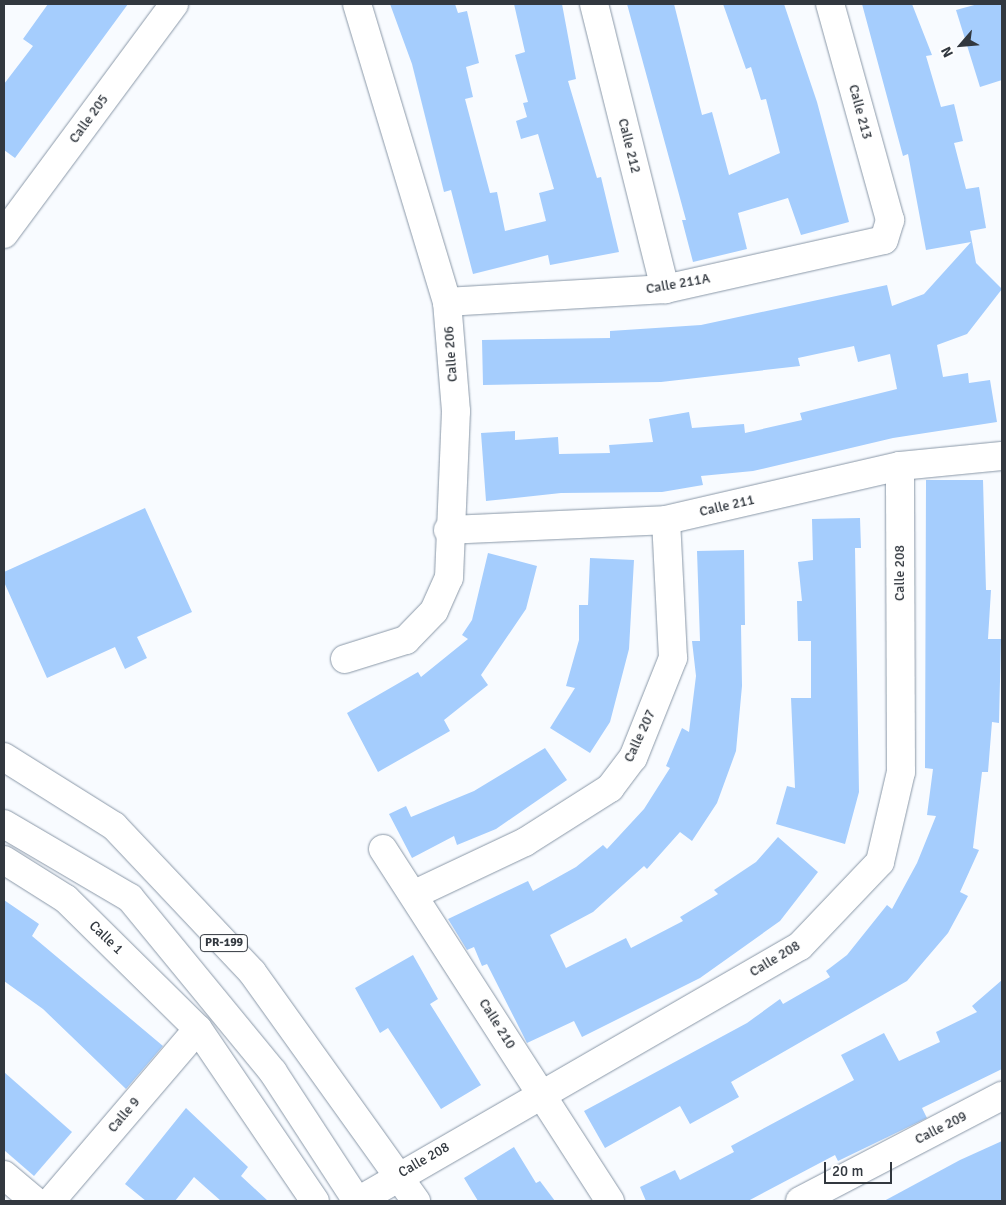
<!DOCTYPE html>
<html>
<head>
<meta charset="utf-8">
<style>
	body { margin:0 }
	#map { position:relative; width:1006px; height:1205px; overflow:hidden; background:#f8fbff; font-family:Signika,sans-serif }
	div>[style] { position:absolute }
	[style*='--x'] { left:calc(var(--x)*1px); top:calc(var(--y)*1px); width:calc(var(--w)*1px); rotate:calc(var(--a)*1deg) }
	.building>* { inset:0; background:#a5cdfd }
	.roads { filter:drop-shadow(0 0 1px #8a98a8) drop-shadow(0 0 1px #8a98a8) }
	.minor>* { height:28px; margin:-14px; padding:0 14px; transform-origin:14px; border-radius:14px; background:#fff }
	.major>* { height:28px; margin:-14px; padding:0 14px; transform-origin:14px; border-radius:14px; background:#fff }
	span { translate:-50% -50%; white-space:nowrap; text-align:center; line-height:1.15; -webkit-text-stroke:4.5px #fff; paint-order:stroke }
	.shield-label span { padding:1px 4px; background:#fff; border:1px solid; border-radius:4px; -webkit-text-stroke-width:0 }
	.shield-label { font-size:12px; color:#32383f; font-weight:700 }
	.street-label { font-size:14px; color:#32383f }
	.frame { position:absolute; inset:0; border:5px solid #32383f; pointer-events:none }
	.north { position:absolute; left:936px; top:20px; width:50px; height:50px; -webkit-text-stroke:4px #fff; paint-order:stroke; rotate:243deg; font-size:14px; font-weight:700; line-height:20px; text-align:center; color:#32383f }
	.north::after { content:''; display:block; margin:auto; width:18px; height:22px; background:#32383f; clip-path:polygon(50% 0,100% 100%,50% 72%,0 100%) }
	.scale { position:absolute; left:824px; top:1162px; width:68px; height:22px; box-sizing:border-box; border:2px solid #32383f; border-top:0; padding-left:6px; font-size:15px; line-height:18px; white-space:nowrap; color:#32383f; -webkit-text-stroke:4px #fff; paint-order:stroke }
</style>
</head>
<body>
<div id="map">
	<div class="building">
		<div style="clip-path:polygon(48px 4px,128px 4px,15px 158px,4px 150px,4px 84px,33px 46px,23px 39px)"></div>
		<div style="clip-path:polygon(390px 4px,455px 4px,458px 13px,467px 11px,479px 63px,466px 67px,473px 97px,465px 99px,490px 193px,497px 192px,505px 231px,546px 221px,539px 193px,554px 189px,538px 134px,521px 139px,516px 121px,527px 117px,523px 103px,528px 102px,515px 55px,525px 52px,514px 4px,562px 4px,576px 79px,568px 81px,597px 178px,601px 177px,619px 252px,550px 265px,548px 255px,473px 274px,451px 190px,444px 192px,412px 64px)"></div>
		<div style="clip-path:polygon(627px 4px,674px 4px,702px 115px,712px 112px,729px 175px,780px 153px,766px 99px,761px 100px,751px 67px,746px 69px,723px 4px,784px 4px,817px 102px,849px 222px,801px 235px,788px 198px,738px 213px,747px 249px,693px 262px,682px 220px,686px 220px)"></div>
		<div style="clip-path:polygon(862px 4px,912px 4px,932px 55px,926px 56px,941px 107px,954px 104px,963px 141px,954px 143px,966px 189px,979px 187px,986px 228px,970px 231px,976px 263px,1002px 289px,967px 334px,937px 345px,943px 377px,968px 373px,969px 383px,990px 380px,997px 422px,893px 438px,753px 471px,701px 476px,703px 485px,662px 492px,561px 493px,486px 501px,481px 433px,515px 431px,515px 440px,558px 437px,559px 454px,610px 453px,609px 445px,653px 442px,649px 419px,689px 412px,692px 428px,744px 424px,745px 433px,802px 420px,800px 413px,897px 389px,890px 354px,858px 362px,854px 346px,798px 358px,800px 366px,661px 382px,483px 385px,482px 340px,610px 338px,610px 331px,701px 325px,887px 285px,892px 306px,924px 294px,971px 242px,926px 250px,908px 154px,903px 156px)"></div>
		<div style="clip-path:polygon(978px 4px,1002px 4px,1002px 80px,980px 87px,956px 10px)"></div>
		<div style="clip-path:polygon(926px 480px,983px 480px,986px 590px,991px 590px,988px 639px,1001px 639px,999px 723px,992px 722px,988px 772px,982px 772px,973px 848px,979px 850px,960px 892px,968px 896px,948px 933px,907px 981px,731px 1082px,739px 1097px,690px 1124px,680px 1106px,605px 1148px,584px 1111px,747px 1023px,780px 999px,783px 1004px,830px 977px,826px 971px,847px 955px,887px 905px,892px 909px,917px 863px,936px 816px,927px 815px,933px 769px,925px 768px)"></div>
		<div style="clip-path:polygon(145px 508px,192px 612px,137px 637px,147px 658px,125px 669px,115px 647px,47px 678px,4px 582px,4px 572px)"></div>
		<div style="clip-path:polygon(860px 518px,861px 548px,855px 548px,859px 792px,845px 844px,776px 824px,787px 786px,795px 788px,791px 698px,811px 698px,811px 641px,798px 641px,797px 601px,802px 601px,798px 562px,813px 560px,812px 519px)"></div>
		<div style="clip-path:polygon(744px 550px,745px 625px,741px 625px,742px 686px,736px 751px,717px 803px,692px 841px,680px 832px,647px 869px,644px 866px,593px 912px,550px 935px,566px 968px,626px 938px,631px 948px,683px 921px,680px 917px,718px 894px,714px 890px,756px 862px,778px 837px,818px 872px,780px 921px,700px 978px,582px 1037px,574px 1021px,527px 1043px,487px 964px,482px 966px,474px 947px,467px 950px,448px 919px,528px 881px,533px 891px,576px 867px,603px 845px,607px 849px,644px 809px,670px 768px,666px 766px,682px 728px,689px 732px,696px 676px,692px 641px,700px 641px,697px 551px)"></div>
		<div style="clip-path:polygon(488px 553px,537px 566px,526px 609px,481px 675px,488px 685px,444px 720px,450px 731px,378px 772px,347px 713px,418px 672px,421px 677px,468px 639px,462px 635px,472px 620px)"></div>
		<div style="clip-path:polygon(590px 558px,634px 560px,629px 649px,610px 722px,590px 753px,550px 728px,575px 688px,566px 686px,579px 640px,579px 605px,588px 605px)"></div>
		<div style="clip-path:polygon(545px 748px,567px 780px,496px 829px,457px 845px,454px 836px,412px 858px,389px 814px,406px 806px,411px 817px,474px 791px)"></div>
		<div style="clip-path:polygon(4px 900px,39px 924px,32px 936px,163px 1046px,126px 1089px,43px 1009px,4px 981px)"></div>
		<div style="clip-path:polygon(413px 955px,438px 999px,430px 1004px,481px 1085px,441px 1109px,388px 1028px,380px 1033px,355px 988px)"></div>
		<div style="clip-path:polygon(1002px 980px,1002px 1069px,922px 1108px,927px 1118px,838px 1161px,835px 1155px,748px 1201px,646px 1201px,640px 1187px,675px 1170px,680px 1180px,734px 1152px,731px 1146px,854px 1080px,841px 1055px,884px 1033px,899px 1061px,940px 1042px,936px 1032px,977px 1012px,972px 1006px)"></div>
		<div style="clip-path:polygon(4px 1072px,72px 1132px,34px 1176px,4px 1150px)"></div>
		<div style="clip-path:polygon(186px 1108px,248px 1167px,241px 1176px,268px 1201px,221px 1201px,194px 1177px,175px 1201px,146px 1201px,125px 1184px)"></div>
		<div style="clip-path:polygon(1002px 1141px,1002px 1201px,884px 1201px,960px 1160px)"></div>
		<div style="clip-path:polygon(514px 1147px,536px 1183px,540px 1181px,555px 1201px,478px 1201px,464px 1178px)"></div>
	</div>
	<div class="roads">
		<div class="minor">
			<div style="--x:594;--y:4;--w:294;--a:76"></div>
			<div style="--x:4;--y:234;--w:286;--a:-53.5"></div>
			<div style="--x:447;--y:302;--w:218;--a:-3.4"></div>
			<div style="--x:665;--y:289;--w:224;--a:-12.6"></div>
			<div style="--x:884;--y:240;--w:21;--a:-73"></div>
			<div style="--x:890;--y:220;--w:224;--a:-105.5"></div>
			<div style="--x:448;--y:530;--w:218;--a:-2.6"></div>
			<div style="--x:666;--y:520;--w:240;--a:-13"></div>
			<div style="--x:900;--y:466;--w:102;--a:-5.6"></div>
			<div style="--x:345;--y:659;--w:64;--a:-17.3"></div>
			<div style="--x:406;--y:640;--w:40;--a:-46"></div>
			<div style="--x:434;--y:611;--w:36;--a:-66"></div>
			<div style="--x:449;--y:578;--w:167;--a:-87.6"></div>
			<div style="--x:456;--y:411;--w:109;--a:-94.7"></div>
			<div style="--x:447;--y:302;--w:311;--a:-106.8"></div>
			<div style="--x:383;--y:849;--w:419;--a:57.2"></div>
			<div style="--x:4;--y:860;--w:73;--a:32.2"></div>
			<div style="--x:66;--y:899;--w:185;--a:44.6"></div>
			<div style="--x:198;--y:1029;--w:208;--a:55.8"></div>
			<div style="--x:415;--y:894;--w:122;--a:-25.3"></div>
			<div style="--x:525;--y:842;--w:101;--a:-32.4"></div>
			<div style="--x:610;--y:788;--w:38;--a:-53"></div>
			<div style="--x:633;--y:758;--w:108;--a:-68.2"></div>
			<div style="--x:673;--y:658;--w:138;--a:-92.9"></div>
			<div style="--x:4;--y:1175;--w:40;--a:40"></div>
			<div style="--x:51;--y:1201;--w:226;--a:-49.5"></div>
			<div style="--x:358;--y:1201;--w:510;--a:-29.98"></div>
			<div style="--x:800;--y:946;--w:116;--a:-46.4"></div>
			<div style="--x:880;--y:862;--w:92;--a:-76.9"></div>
			<div style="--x:901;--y:772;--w:306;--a:-90.2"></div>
			<div style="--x:800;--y:1201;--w:228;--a:-27.5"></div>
		</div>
		<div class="major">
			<div style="--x:4;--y:757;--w:130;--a:32.1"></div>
			<div style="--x:114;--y:826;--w:201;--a:46.6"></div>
			<div style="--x:252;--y:972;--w:282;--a:54.4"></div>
			<div style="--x:4;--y:824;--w:146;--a:30.4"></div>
			<div style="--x:130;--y:898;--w:225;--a:50.6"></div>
			<div style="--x:273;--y:1072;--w:154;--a:56.9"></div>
		</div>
	</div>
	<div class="shield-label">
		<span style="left:224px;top:943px">PR-199</span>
	</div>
	<div class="street-label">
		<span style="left:860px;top:112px;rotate:75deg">Calle 213</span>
		<span style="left:89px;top:119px;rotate:-54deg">Calle 205</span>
		<span style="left:629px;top:146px;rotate:76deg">Calle 212</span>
		<span style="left:678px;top:284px;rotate:-10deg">Calle 211A</span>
		<span style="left:451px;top:354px;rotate:-94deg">Calle 206</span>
		<span style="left:727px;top:506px;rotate:-13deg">Calle 211</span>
		<span style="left:900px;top:573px;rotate:-90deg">Calle 208</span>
		<span style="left:640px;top:736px;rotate:-65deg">Calle 207</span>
		<span style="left:106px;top:938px;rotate:44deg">Calle 1</span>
		<span style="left:775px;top:959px;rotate:-31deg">Calle 208</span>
		<span style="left:497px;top:1024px;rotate:58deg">Calle 210</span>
		<span style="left:124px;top:1115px;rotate:-50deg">Calle 9</span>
		<span style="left:941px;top:1128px;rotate:-27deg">Calle 209</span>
		<span style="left:424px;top:1160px;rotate:-30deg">Calle 208</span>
	</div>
	<div class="frame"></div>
	<div class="north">N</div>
	<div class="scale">20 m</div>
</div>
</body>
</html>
